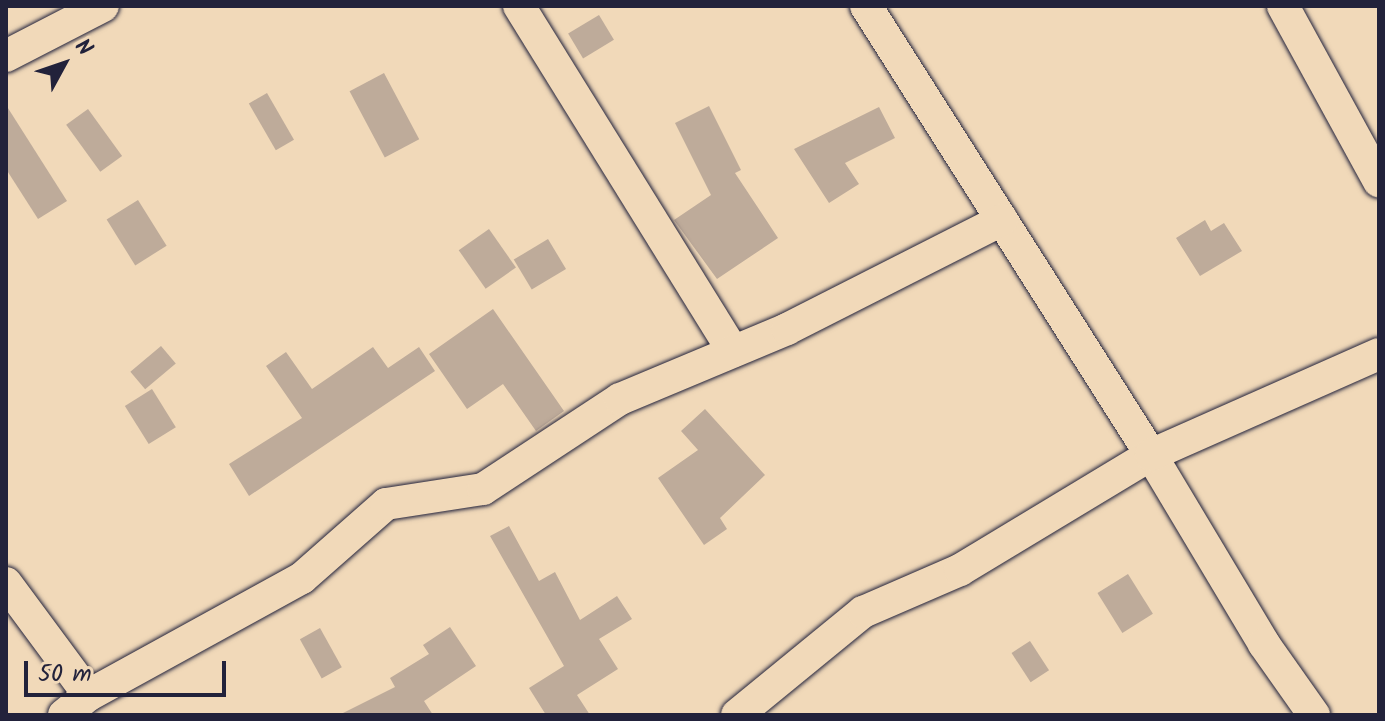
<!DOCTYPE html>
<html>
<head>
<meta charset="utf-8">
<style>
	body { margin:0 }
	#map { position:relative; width:1385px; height:721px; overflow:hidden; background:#f1d9b9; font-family:Kalam,sans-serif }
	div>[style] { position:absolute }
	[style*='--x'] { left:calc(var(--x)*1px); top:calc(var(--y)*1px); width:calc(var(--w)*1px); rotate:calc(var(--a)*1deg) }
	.building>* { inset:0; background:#beab9a; transform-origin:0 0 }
	.roads { filter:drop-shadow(0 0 2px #22223b) drop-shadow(0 0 2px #22223b) }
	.street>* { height:32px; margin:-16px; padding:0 16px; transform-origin:16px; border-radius:16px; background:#f1d9b9 }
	span { translate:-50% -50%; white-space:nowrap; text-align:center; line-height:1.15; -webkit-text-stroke:7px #f1d9b9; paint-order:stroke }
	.frame { position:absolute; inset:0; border:8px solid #22223b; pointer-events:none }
	.north { position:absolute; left:24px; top:24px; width:80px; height:80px; -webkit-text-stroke:6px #f1d9b9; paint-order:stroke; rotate:50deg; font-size:22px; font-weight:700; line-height:32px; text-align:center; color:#22223b }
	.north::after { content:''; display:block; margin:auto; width:28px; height:36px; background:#22223b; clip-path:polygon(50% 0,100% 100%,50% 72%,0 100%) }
	.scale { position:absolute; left:24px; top:661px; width:202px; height:36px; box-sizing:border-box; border:4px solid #22223b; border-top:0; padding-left:10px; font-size:24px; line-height:28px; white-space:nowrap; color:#22223b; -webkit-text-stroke:6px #f1d9b9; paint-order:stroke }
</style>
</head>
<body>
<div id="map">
	<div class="building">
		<div style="left:599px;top:15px;width:29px;height:36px;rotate:59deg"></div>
		<div style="left:384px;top:73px;width:75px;height:39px;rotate:62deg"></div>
		<div style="left:267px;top:93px;width:54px;height:21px;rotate:60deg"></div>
		<div style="clip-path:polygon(6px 105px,67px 201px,38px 219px,6px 169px)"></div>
		<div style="clip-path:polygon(709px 106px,741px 170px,735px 173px,778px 238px,717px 279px,674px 220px,711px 195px,675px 123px)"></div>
		<div style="clip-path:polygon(879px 107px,895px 138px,845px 163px,859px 184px,829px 203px,794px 149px)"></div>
		<div style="left:88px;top:109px;width:58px;height:27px;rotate:54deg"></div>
		<div style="left:138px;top:200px;width:54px;height:37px;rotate:58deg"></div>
		<div style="clip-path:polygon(1205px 220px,1211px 231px,1224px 223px,1242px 251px,1200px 276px,1176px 238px)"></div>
		<div style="left:489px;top:229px;width:47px;height:37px;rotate:55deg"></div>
		<div style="left:548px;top:239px;width:35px;height:40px;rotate:59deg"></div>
		<div style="clip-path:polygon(493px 309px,564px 411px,536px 431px,503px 384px,467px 409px,429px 354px)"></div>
		<div style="left:161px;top:346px;width:23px;height:40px;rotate:50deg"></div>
		<div style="clip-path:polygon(373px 347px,388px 368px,419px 347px,435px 371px,249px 496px,229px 464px,302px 418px,266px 366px,286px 352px,312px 389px)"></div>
		<div style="left:152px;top:389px;width:45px;height:32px;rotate:58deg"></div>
		<div style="clip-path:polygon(705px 409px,765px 475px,720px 518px,727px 529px,704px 545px,658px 478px,698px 450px,681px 431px)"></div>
		<div style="clip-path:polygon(509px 526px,539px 581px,555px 572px,580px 620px,617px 596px,632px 619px,599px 639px,618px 669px,577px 695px,590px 715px,546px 715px,529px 688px,564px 666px,490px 536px)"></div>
		<div style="left:1128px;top:574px;width:47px;height:36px;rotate:58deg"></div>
		<div style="clip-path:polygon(450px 627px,476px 666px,424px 701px,433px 715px,339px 715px,395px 687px,390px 678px,429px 654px,423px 645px)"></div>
		<div style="left:320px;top:628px;width:45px;height:23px;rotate:61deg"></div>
		<div style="left:1030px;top:641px;width:35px;height:22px;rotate:57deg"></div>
	</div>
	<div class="roads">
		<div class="street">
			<div style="--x:519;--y:6;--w:406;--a:58.2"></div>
			<div style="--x:866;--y:6;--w:532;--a:57.59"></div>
			<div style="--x:1151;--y:455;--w:220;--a:59.1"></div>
			<div style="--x:1264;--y:644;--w:87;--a:54.8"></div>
			<div style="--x:1283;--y:6;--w:200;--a:61.3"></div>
			<div style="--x:6;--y:56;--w:109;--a:-27.3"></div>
			<div style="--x:6;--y:583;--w:139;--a:53.5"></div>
			<div style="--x:64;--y:715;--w:32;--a:-39"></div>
			<div style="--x:89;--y:695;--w:243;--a:-28.8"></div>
			<div style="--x:302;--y:578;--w:112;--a:-41.4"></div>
			<div style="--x:386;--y:504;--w:98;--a:-8.8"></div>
			<div style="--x:483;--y:489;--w:164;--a:-33.3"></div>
			<div style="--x:620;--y:399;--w:181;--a:-22.7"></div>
			<div style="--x:787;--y:329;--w:241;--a:-26.9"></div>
			<div style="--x:737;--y:715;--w:163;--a:-39.3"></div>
			<div style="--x:863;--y:612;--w:106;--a:-23.4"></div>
			<div style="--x:960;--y:570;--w:223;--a:-31.1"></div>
			<div style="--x:1151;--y:455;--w:249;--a:-23.9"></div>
		</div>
	</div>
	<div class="frame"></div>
	<div class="north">N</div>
	<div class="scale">50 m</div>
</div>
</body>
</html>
